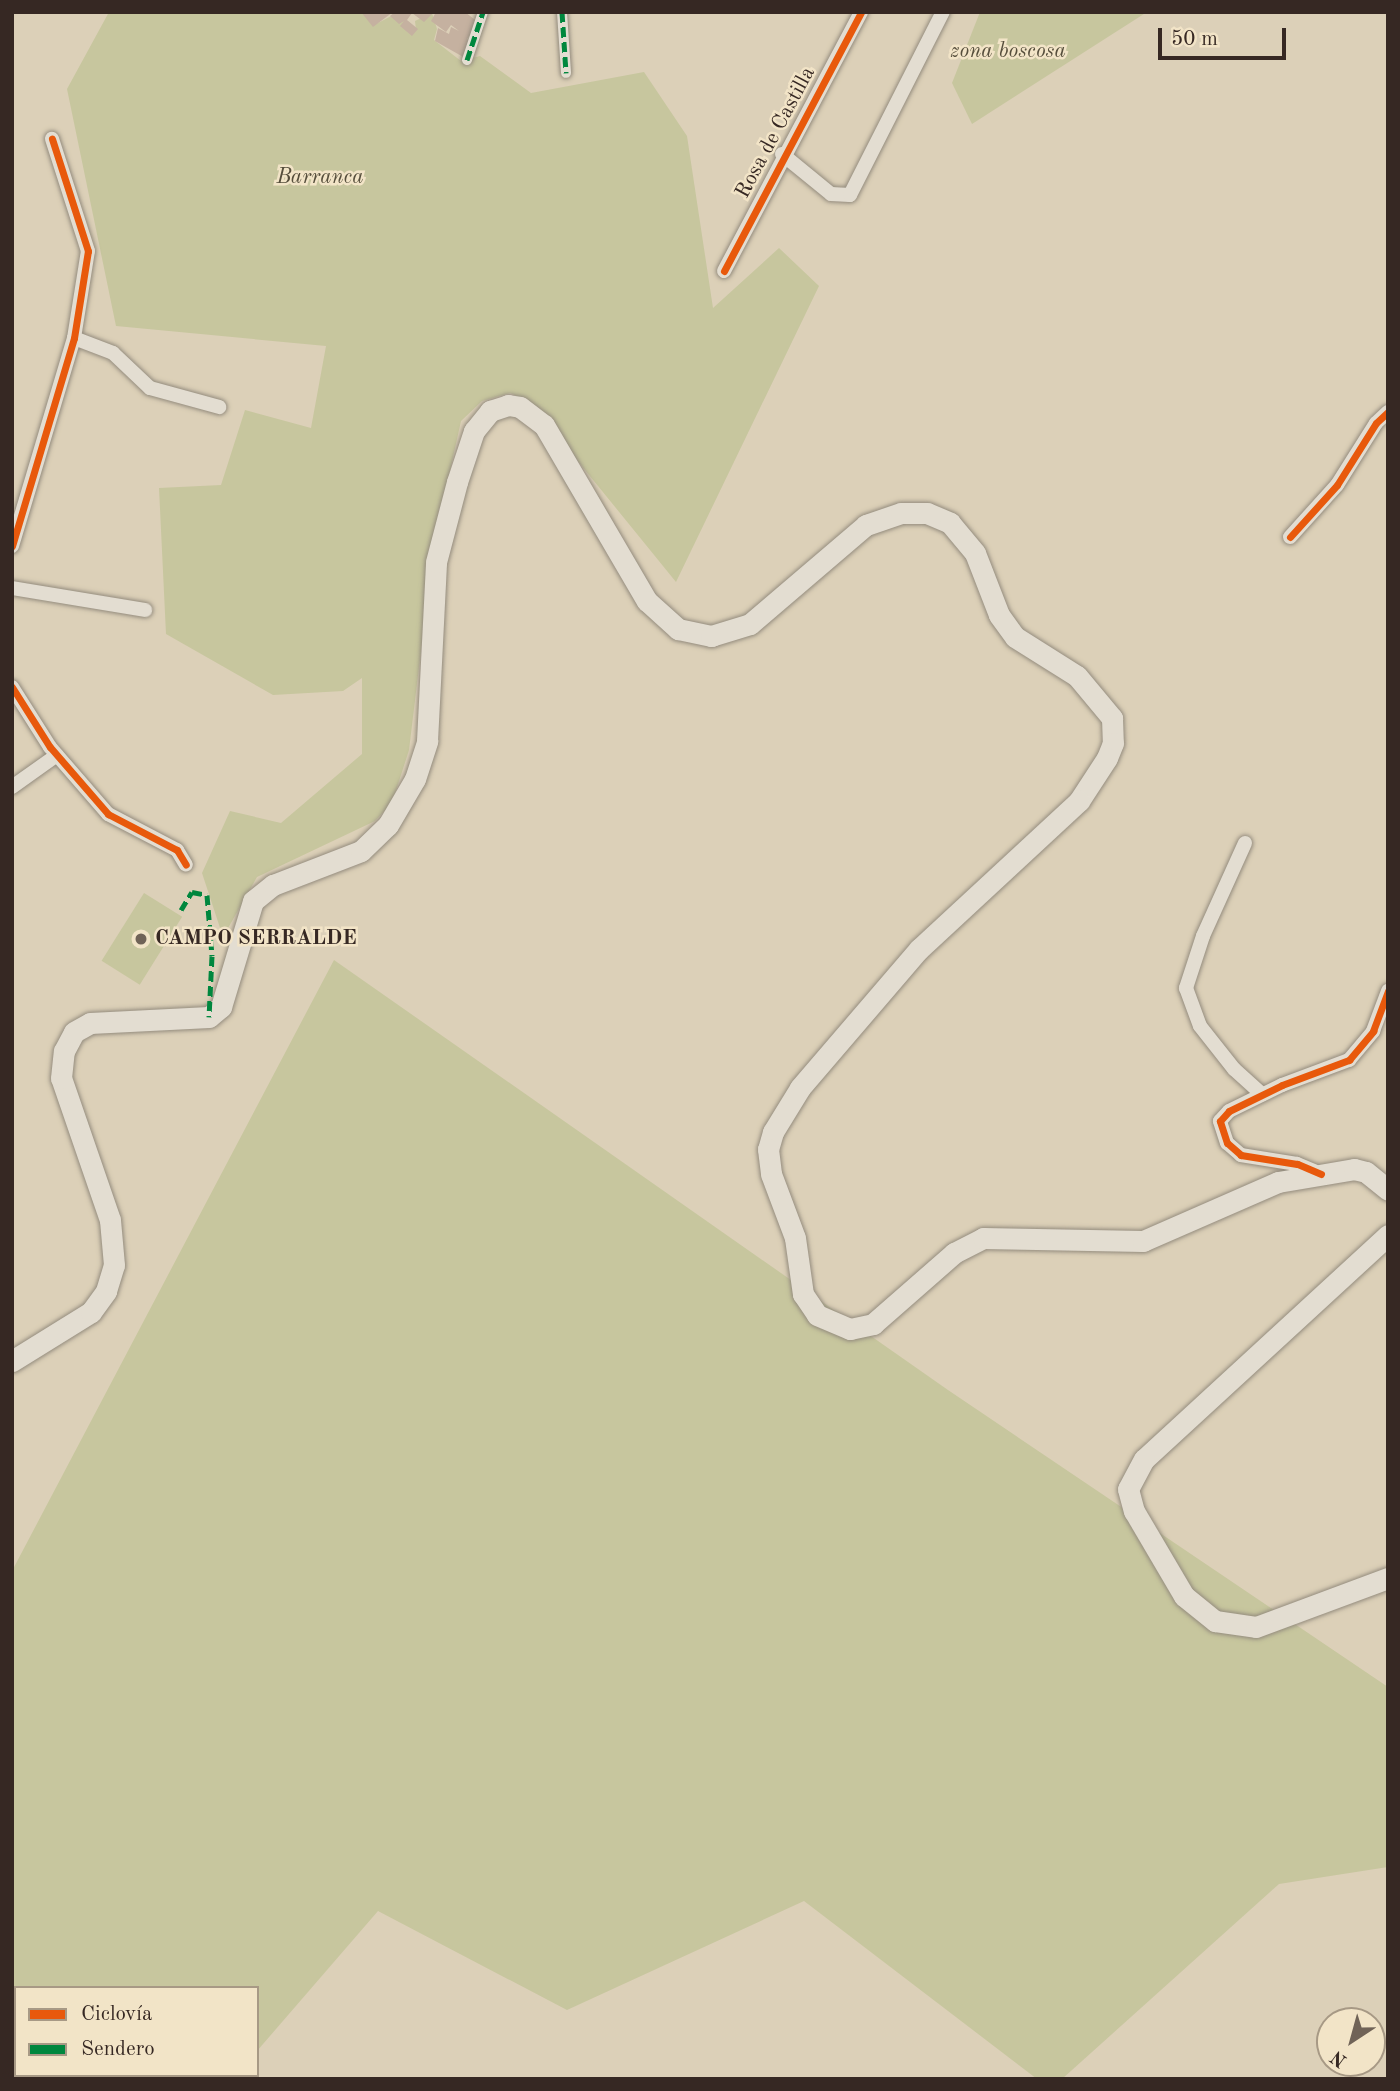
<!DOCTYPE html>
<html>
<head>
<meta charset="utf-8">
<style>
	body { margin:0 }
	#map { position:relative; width:1400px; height:2091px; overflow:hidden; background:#dcd0b8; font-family:"Old Standard TT",serif }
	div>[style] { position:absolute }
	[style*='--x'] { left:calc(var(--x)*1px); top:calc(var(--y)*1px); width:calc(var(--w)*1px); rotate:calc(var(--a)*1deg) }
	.green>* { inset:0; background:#c7c69e; transform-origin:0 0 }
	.building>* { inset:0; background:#c5b1a0 }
	.roads { filter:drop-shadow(0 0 2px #948c7e) drop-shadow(0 0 2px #948c7e) }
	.pedestrian>* { height:10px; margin:-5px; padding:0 5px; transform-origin:5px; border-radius:5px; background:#e3ddd1 }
	.minor>* { height:14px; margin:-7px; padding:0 7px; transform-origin:7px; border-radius:7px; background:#e3ddd1 }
	.secondary>* { height:21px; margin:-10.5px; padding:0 10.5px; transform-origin:10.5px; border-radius:10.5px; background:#e3ddd1 }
	.quiet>* { height:5px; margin-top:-2.5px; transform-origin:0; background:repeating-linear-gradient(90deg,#00873e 0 10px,transparent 0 15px) }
	.cycleway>* { height:7px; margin:-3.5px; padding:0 3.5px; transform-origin:3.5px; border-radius:3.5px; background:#e8590c }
	.dots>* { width:19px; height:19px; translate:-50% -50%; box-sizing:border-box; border:4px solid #f2e4c7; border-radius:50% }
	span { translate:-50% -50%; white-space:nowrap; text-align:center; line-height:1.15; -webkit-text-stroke:5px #f2e4c7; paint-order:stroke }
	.park-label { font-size:21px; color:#564e3c; font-style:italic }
	.street-label { font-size:21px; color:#362823 }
	.poi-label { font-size:21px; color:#362823; font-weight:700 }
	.left { translate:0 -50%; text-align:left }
	.frame { position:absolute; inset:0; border:14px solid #362823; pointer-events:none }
	.legend { position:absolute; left:14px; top:1986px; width:245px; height:91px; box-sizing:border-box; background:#f2e4c7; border:2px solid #a79985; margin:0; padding:9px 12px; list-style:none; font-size:21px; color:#362823 }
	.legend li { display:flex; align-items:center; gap:14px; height:35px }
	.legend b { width:35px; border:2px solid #a79985 }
	.north { position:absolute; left:1316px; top:2007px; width:70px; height:70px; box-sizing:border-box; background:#f2e4c7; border:2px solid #a79985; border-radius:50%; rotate:216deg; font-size:19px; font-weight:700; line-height:28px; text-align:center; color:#362823 }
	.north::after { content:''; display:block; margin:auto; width:24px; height:32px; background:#706357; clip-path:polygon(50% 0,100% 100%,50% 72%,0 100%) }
	.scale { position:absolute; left:1158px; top:28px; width:128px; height:32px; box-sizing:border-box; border:4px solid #362823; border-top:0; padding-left:9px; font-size:21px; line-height:24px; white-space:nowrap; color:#362823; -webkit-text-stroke:5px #f2e4c7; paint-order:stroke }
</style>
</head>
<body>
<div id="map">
	<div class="green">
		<div style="clip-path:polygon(109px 12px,365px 12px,378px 23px,397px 13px,416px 30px,415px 21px,432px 13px,437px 29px,434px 40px,461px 61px,480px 56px,531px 93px,644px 72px,687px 136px,713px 308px,779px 248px,819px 286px,676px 582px,529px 401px,510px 393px,482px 401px,461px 421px,434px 543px,409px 750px,392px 803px,375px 821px,257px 877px,223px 937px,202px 873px,230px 811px,281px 823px,362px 754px,362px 678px,343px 691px,273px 695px,166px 634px,159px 488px,221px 485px,245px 410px,311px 428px,326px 346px,116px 326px,67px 89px)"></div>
		<div style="clip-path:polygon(980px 12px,1147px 12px,972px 124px,952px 83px)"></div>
		<div style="left:144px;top:893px;width:45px;height:80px;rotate:32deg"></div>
		<div style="clip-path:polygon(334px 960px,948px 1390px,1388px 1687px,1388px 1867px,1279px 1884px,1062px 2079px,1037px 2079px,804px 1901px,567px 2010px,378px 1911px,257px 2051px,257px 1988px,16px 1988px,16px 2075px,236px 2075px,12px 2079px,12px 1571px)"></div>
	</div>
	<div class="building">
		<div style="clip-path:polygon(361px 12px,393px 12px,373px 27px)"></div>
		<div style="clip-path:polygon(395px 12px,434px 12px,424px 22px,412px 13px,407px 20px,418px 29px,412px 36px,400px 26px,404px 21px,399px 24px,390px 16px)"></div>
		<div style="clip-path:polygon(436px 12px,465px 12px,479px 23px,467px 39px,471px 42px,465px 58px,435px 41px,438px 28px,449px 34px,451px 27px,459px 31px,451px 25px,446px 32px,431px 21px)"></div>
	</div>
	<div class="roads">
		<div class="pedestrian">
			<div style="--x:562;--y:12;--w:61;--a:86.2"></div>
			<div style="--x:467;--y:60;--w:51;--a:-71.6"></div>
		</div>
		<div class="minor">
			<div style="--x:782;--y:154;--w:63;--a:39.2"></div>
			<div style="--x:831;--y:194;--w:19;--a:3"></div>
			<div style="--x:850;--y:195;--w:205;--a:-63.1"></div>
			<div style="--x:724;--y:271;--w:293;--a:-62.1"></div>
			<div style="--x:74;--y:338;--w:42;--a:21"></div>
			<div style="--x:113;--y:353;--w:51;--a:43.4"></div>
			<div style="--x:150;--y:388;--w:72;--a:15.4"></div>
			<div style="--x:1290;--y:537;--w:70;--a:-47.9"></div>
			<div style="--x:1337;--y:485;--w:73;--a:-57.8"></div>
			<div style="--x:1376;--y:423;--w:16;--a:-43"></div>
			<div style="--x:12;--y:546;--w:217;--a:-73.4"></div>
			<div style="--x:74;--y:338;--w:88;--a:-80.9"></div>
			<div style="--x:88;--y:251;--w:118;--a:-107.8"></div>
			<div style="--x:12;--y:588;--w:135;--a:9.4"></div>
			<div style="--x:12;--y:687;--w:71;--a:57.7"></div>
			<div style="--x:50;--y:747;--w:89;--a:49.1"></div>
			<div style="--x:108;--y:814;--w:78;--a:27.6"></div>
			<div style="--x:177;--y:850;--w:17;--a:59"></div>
			<div style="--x:12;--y:787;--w:55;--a:-35.4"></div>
			<div style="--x:1245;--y:843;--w:102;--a:114.3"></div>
			<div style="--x:1203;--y:936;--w:55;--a:108.1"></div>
			<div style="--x:1186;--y:988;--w:40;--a:69.8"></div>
			<div style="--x:1200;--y:1026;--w:55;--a:51.7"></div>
			<div style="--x:1234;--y:1069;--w:38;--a:42"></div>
			<div style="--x:1321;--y:1174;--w:26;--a:-157"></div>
			<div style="--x:1297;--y:1164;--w:57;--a:-170.9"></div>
			<div style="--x:1241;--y:1155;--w:18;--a:-139"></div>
			<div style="--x:1227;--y:1143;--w:23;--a:-108"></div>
			<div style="--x:1220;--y:1121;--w:13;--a:-48"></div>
			<div style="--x:1229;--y:1111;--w:59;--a:-26.1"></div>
			<div style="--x:1282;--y:1085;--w:72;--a:-20.5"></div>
			<div style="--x:1349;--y:1060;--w:38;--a:-50"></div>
			<div style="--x:1373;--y:1031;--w:43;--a:-69.4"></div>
		</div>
		<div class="secondary">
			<div style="--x:1388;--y:1235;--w:331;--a:137.4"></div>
			<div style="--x:1144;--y:1459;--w:34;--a:118"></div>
			<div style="--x:1128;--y:1489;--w:23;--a:75"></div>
			<div style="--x:1134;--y:1511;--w:99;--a:59.5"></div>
			<div style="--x:1184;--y:1596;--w:40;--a:39"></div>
			<div style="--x:1215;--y:1621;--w:41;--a:8.3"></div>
			<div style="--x:1256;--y:1627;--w:141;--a:-20.4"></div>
			<div style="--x:12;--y:1361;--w:93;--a:-31.8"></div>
			<div style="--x:91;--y:1312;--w:26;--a:-54"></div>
			<div style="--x:106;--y:1291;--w:27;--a:-73"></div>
			<div style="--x:114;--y:1265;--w:45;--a:-95.1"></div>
			<div style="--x:110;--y:1220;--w:150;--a:-109"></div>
			<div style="--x:61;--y:1078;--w:27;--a:-84"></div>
			<div style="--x:64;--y:1051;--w:21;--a:-62"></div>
			<div style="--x:74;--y:1032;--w:18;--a:-29"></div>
			<div style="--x:90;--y:1023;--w:119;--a:-2.9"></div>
			<div style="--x:209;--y:1017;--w:16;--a:-40"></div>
			<div style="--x:221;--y:1007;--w:111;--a:-73.2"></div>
			<div style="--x:253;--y:901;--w:26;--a:-39"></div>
			<div style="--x:273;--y:885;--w:94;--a:-21.1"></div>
			<div style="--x:361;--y:851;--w:37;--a:-44"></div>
			<div style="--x:388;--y:825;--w:53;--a:-59.6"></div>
			<div style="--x:415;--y:779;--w:40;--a:-72"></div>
			<div style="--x:427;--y:741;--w:179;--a:-87.1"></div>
			<div style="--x:436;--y:562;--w:83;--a:-75.3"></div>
			<div style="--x:457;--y:482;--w:54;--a:-71.6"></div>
			<div style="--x:474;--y:431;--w:26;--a:-51"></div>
			<div style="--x:490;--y:411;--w:19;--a:-18"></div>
			<div style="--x:508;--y:405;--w:12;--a:9"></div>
			<div style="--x:520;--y:407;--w:30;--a:37"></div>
			<div style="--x:544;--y:425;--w:204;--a:59.7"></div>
			<div style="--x:647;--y:601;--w:42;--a:42.1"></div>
			<div style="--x:678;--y:629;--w:34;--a:12"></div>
			<div style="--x:711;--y:636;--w:41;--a:-17.1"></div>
			<div style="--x:750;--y:624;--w:153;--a:-40.5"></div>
			<div style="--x:866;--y:525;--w:37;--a:-19"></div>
			<div style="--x:901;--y:513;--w:26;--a:0"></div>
			<div style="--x:927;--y:513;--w:25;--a:23"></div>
			<div style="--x:950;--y:523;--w:39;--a:50"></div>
			<div style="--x:975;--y:553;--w:66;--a:68.8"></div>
			<div style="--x:999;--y:615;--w:27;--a:54"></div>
			<div style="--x:1015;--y:637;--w:73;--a:32.2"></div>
			<div style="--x:1077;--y:676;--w:55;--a:50.2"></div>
			<div style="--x:1112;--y:718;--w:25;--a:88"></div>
			<div style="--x:1113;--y:743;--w:16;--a:112"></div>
			<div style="--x:1107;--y:758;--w:51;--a:123.1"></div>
			<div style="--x:1079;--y:801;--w:218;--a:137.2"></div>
			<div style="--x:919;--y:949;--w:183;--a:130.6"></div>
			<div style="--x:800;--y:1088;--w:52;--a:121.5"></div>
			<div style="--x:773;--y:1132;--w:18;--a:106"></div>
			<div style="--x:768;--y:1149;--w:25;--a:83"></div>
			<div style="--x:771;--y:1174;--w:68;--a:69.4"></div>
			<div style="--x:795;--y:1238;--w:57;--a:81.9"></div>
			<div style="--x:803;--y:1294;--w:25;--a:56"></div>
			<div style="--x:817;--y:1315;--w:36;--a:23"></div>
			<div style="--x:850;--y:1329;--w:24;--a:-12"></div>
			<div style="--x:873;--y:1324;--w:108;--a:-41.2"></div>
			<div style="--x:954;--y:1253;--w:33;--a:-27"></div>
			<div style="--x:983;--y:1238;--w:160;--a:1.1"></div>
			<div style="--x:1143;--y:1241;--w:147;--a:-23.6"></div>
			<div style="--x:1278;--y:1182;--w:77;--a:-9.7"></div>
			<div style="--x:1354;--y:1169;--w:12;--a:14"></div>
			<div style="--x:1366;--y:1172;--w:28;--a:39"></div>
		</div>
	</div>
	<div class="quiet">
		<div style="--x:562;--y:12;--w:61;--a:86.2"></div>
		<div style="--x:467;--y:60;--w:51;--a:-71.6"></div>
		<div style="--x:181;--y:910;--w:21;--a:-59"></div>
		<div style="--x:192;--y:892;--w:15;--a:11"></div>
		<div style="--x:207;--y:895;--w:61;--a:85.3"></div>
		<div style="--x:212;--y:956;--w:61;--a:92.8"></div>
	</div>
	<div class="cycleway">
		<div style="--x:724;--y:271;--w:293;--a:-62.1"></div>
		<div style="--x:1290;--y:537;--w:70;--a:-47.9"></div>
		<div style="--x:1337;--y:485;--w:73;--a:-57.8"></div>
		<div style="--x:1376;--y:423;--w:16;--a:-43"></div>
		<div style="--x:12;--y:546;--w:217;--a:-73.4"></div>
		<div style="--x:74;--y:338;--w:88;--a:-80.9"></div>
		<div style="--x:88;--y:251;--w:118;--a:-107.8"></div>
		<div style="--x:12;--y:687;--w:71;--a:57.7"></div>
		<div style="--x:50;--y:747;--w:89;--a:49.1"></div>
		<div style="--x:108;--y:814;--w:78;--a:27.6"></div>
		<div style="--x:177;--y:850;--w:17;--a:59"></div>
		<div style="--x:1321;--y:1174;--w:26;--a:-157"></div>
		<div style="--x:1297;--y:1164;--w:57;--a:-170.9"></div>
		<div style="--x:1241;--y:1155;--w:18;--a:-139"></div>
		<div style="--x:1227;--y:1143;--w:23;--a:-108"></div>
		<div style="--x:1220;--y:1121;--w:13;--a:-48"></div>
		<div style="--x:1229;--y:1111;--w:59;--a:-26.1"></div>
		<div style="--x:1282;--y:1085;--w:72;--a:-20.5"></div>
		<div style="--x:1349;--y:1060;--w:38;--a:-50"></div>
		<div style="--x:1373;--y:1031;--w:43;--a:-69.4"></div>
	</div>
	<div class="dots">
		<div style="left:141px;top:939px;background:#706357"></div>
	</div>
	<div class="park-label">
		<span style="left:1008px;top:52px">zona boscosa</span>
		<span style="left:320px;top:178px">Barranca</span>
	</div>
	<div class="street-label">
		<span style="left:776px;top:133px;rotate:-62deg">Rosa de Castilla</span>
	</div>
	<div class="poi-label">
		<span class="left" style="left:155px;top:939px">CAMPO SERRALDE</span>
	</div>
	<div class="frame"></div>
	<ul class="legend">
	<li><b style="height:9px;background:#e8590c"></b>Ciclovía</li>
	<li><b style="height:9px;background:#00873e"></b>Sendero</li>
	</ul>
	<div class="north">N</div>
	<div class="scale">50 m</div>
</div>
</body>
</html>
